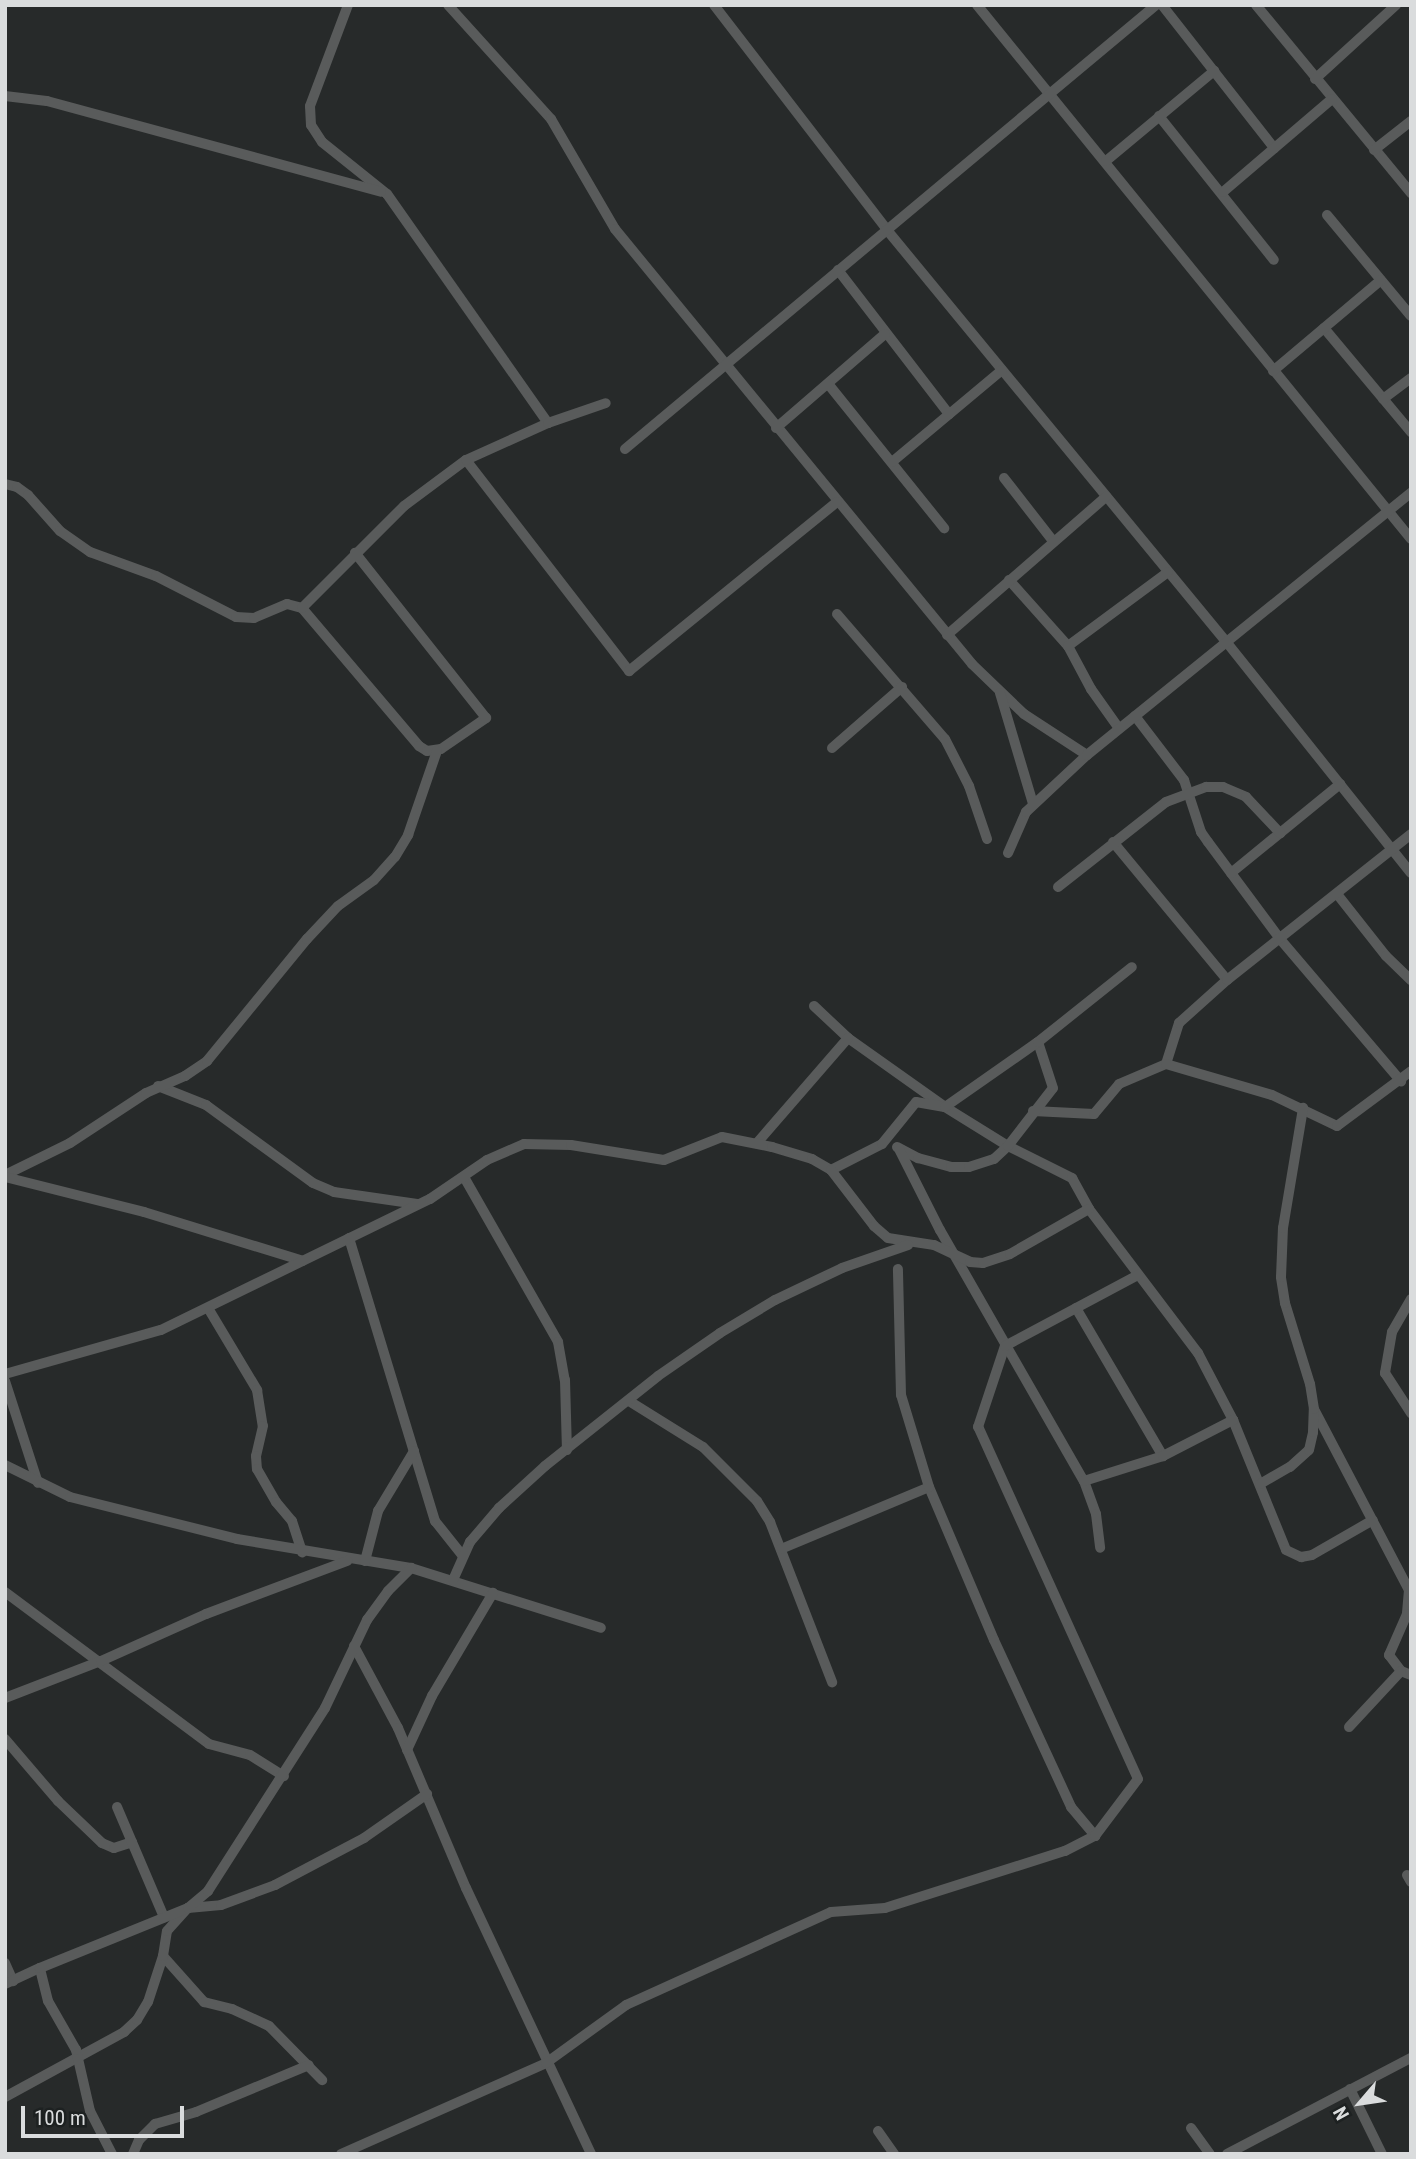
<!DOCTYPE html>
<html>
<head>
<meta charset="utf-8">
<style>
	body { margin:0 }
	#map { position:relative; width:1416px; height:2159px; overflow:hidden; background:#272a2a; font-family:"Roboto Condensed",sans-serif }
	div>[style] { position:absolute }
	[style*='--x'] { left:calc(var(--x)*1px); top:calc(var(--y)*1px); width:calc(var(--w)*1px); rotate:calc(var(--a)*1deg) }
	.minor>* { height:10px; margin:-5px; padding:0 5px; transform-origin:5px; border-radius:5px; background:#595b5b }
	span { translate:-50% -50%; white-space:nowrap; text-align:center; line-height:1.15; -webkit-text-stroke:6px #1d2121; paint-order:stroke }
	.frame { position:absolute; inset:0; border:7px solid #dadcdd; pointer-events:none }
	.north { position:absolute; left:1325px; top:2068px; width:70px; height:70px; -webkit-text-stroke:5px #1d2121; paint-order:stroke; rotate:241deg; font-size:19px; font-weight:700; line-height:28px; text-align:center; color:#dadcdd }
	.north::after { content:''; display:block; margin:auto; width:24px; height:32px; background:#dadcdd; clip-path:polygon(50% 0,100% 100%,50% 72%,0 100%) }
	.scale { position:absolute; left:21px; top:2106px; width:163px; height:32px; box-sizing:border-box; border:4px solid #dadcdd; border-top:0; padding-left:9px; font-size:21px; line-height:24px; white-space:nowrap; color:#dadcdd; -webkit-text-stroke:5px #1d2121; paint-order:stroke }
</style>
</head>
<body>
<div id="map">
	<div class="minor">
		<div style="--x:348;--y:5;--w:108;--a:110.6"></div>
		<div style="--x:310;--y:106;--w:19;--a:87"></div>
		<div style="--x:311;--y:125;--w:20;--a:57"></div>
		<div style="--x:322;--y:142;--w:83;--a:38.7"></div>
		<div style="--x:387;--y:194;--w:280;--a:54.9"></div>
		<div style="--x:448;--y:5;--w:154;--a:47.9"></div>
		<div style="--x:551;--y:119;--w:127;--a:59.8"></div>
		<div style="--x:615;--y:229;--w:563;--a:50.62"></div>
		<div style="--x:972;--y:664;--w:72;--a:43.9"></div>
		<div style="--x:1024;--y:714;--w:75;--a:33.1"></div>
		<div style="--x:714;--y:5;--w:284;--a:52.4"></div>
		<div style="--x:887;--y:230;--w:536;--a:50.52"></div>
		<div style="--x:1228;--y:644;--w:293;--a:51.4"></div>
		<div style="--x:977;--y:5;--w:688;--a:50.9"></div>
		<div style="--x:1162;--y:5;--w:182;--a:51.9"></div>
		<div style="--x:1256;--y:5;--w:244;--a:50.5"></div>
		<div style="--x:1315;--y:79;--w:110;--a:-42.4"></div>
		<div style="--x:5;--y:96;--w:42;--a:6.8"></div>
		<div style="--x:47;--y:101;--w:346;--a:15.2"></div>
		<div style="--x:1159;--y:116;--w:184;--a:51.4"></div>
		<div style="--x:1374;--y:150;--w:47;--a:-38.1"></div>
		<div style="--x:1106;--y:161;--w:141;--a:-39.8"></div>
		<div style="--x:1223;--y:192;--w:143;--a:-40.5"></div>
		<div style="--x:1327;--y:215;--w:131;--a:50.3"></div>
		<div style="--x:838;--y:270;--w:182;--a:52.4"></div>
		<div style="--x:1324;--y:328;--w:136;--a:50.1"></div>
		<div style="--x:1273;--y:371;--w:141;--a:-40.1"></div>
		<div style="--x:829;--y:385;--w:184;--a:51.2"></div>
		<div style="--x:1383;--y:399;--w:35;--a:-37"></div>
		<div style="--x:776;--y:428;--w:144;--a:-40.8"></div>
		<div style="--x:625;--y:449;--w:692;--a:-39.9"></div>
		<div style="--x:466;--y:460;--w:267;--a:52.3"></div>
		<div style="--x:629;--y:671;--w:268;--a:-39.1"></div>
		<div style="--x:892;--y:462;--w:143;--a:-39.9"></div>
		<div style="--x:1004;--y:478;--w:80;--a:52.1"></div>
		<div style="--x:5;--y:484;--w:12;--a:14"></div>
		<div style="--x:17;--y:487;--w:14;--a:36"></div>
		<div style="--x:28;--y:495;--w:48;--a:48.4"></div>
		<div style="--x:60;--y:531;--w:37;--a:35"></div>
		<div style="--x:90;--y:552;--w:70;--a:20"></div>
		<div style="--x:156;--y:576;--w:90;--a:27.1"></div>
		<div style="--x:236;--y:617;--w:18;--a:3"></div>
		<div style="--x:254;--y:618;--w:36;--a:-23"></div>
		<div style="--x:287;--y:604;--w:16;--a:15"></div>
		<div style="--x:302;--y:608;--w:181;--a:49.7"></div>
		<div style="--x:419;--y:746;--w:9;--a:32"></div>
		<div style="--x:427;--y:751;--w:14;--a:-8"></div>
		<div style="--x:441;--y:749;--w:55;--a:-34.6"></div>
		<div style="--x:486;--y:718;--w:211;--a:-128.4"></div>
		<div style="--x:1009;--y:580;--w:89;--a:48.2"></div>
		<div style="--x:1068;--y:646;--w:49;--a:61.9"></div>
		<div style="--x:1091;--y:689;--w:47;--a:54.6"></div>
		<div style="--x:302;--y:608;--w:144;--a:-45"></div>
		<div style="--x:404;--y:506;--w:77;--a:-36.6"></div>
		<div style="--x:466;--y:460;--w:90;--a:-24.3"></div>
		<div style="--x:548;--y:423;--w:61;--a:-19"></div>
		<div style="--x:837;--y:614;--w:165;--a:49.2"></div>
		<div style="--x:945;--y:739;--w:53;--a:62.9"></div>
		<div style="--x:969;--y:786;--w:56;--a:71.2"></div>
		<div style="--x:947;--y:635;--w:211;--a:-41"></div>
		<div style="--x:1068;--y:646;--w:124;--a:-36.5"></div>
		<div style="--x:1000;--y:693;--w:116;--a:73.4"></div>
		<div style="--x:1135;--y:716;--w:81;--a:52.6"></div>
		<div style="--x:1184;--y:780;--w:55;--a:71.9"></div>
		<div style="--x:1201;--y:832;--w:12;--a:55"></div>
		<div style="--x:1208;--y:842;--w:121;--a:53.4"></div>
		<div style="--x:1280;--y:939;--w:187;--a:49.6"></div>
		<div style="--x:832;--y:748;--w:93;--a:-41.1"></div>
		<div style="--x:1113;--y:842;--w:179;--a:50.4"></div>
		<div style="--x:1008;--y:853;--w:45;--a:-66.3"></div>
		<div style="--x:1026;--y:812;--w:83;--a:-43.1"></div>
		<div style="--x:1087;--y:755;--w:417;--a:-39"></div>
		<div style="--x:1231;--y:873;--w:141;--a:-39.2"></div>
		<div style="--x:1058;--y:887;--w:137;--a:-38.2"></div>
		<div style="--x:1166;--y:802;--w:43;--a:-20.6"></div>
		<div style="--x:1206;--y:787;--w:17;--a:0"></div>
		<div style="--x:1223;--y:787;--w:25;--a:23"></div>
		<div style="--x:1246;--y:797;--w:50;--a:46.6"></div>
		<div style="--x:1337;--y:894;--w:79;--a:51.7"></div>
		<div style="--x:1386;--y:956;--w:35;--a:44"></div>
		<div style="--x:814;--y:1006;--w:47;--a:43.3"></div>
		<div style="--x:848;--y:1038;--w:119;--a:35.4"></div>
		<div style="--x:945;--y:1107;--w:74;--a:31.8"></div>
		<div style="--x:1008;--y:1146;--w:72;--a:26.6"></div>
		<div style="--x:1072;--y:1178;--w:35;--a:61"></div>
		<div style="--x:1089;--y:1209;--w:181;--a:52.9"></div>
		<div style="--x:1198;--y:1353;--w:76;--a:62.4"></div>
		<div style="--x:1233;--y:1420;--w:140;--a:67.8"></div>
		<div style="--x:1286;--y:1550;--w:17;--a:25"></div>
		<div style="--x:1301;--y:1557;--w:11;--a:-10"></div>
		<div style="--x:1312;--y:1555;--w:70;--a:-29.8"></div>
		<div style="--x:1166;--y:1064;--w:43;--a:-72.4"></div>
		<div style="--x:1179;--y:1023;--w:64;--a:-41.9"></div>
		<div style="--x:1227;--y:980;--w:235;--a:-38.4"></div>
		<div style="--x:158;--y:1086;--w:52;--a:21.6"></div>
		<div style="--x:206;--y:1105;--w:132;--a:36.1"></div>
		<div style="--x:313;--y:1183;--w:23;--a:23"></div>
		<div style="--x:334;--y:1192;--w:84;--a:8.2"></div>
		<div style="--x:1033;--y:1111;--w:61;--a:2.8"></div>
		<div style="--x:1094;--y:1114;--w:39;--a:-50"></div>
		<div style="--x:1119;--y:1084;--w:51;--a:-23.1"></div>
		<div style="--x:1166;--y:1064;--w:110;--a:16.3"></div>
		<div style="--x:1272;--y:1095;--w:72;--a:25.5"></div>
		<div style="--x:1337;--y:1126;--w:92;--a:-36.6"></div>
		<div style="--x:757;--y:1143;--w:139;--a:-49.1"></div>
		<div style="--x:897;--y:1147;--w:24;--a:28"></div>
		<div style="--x:918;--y:1158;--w:34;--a:15"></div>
		<div style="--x:951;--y:1167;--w:18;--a:0"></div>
		<div style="--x:969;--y:1167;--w:26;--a:-18"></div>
		<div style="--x:994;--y:1159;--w:19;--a:-43"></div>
		<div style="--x:1008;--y:1146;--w:73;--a:-52.2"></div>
		<div style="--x:1053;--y:1088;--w:48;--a:-108.1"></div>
		<div style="--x:899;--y:1149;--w:91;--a:63.2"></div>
		<div style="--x:940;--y:1230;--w:289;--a:60.2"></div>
		<div style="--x:1084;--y:1481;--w:35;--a:70"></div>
		<div style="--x:1096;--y:1514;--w:34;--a:83"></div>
		<div style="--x:831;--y:1170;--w:57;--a:-27"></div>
		<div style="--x:882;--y:1144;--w:54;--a:-51"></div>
		<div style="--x:916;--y:1102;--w:29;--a:10"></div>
		<div style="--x:945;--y:1107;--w:113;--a:-35"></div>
		<div style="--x:1038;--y:1042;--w:120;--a:-38.6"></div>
		<div style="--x:5;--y:1175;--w:72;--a:-26.2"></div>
		<div style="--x:70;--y:1143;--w:91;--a:-33.3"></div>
		<div style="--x:146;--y:1093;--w:43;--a:-23.6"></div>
		<div style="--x:185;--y:1076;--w:27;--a:-34"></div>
		<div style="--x:207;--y:1061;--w:158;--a:-50.7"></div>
		<div style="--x:307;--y:939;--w:45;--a:-46.8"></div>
		<div style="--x:338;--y:906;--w:44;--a:-35.8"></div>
		<div style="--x:374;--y:880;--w:31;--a:-48"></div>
		<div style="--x:395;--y:857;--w:26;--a:-59"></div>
		<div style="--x:408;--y:835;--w:89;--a:-71"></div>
		<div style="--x:5;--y:1177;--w:143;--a:14.1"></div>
		<div style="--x:144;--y:1212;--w:166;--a:17.1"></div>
		<div style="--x:464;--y:1177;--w:190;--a:60.3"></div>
		<div style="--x:558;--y:1342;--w:39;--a:80"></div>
		<div style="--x:565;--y:1380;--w:70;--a:88.4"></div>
		<div style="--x:349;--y:1238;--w:296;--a:73.1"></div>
		<div style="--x:435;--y:1521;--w:43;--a:51.5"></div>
		<div style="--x:1411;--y:1299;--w:38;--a:120"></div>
		<div style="--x:1392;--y:1332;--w:42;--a:99.7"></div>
		<div style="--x:1385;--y:1373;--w:48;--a:57"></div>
		<div style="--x:208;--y:1308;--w:96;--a:59.1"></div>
		<div style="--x:257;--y:1390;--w:36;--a:81"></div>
		<div style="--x:263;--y:1426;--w:31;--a:103"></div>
		<div style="--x:256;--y:1456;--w:13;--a:86"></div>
		<div style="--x:257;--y:1469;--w:38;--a:60"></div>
		<div style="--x:276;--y:1502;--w:25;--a:50"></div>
		<div style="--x:292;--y:1521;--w:33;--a:72"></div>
		<div style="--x:1076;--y:1308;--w:172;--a:59.6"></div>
		<div style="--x:5;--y:1374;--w:162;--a:-15.8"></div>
		<div style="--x:161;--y:1330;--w:299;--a:-26"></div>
		<div style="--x:430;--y:1199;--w:69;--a:-34.4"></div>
		<div style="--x:487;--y:1160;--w:40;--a:-23.4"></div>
		<div style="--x:524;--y:1144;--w:47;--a:1.2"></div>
		<div style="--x:571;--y:1145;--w:94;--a:9.2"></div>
		<div style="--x:664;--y:1160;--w:62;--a:-21.6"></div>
		<div style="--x:722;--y:1137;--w:51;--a:11.3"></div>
		<div style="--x:772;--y:1147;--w:42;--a:16.7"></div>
		<div style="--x:812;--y:1159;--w:22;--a:30"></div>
		<div style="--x:831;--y:1170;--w:71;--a:52.5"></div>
		<div style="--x:874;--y:1226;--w:18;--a:41"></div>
		<div style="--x:888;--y:1238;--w:47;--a:8.7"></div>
		<div style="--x:934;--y:1245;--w:40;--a:25"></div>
		<div style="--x:970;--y:1262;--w:13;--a:4"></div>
		<div style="--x:983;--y:1263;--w:28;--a:-18"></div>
		<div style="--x:1010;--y:1254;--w:91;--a:-29.7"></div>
		<div style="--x:5;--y:1381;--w:107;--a:72.1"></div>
		<div style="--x:629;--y:1401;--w:87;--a:31.9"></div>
		<div style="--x:703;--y:1447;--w:76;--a:45"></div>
		<div style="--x:757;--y:1501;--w:25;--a:58"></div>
		<div style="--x:770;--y:1522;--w:172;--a:68.8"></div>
		<div style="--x:1315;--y:1411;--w:202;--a:62.3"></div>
		<div style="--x:1409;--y:1590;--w:24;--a:95"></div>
		<div style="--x:1407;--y:1614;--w:45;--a:113.7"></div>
		<div style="--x:1389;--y:1655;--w:20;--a:53"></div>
		<div style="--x:1401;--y:1671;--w:11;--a:22"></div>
		<div style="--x:5;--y:1465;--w:72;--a:26.2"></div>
		<div style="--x:70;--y:1497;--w:172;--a:14.1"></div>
		<div style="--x:237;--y:1539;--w:176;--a:9.5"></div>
		<div style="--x:411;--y:1568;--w:199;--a:17.5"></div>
		<div style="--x:1084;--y:1481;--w:83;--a:-17.6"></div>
		<div style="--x:1163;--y:1456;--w:79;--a:-27.2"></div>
		<div style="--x:1260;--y:1484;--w:34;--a:-30"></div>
		<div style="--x:1290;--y:1467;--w:25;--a:-42"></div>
		<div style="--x:1309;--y:1450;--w:18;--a:-77"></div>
		<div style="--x:1313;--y:1432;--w:23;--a:-88"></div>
		<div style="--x:1314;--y:1409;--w:25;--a:-99"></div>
		<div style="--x:1310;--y:1384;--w:85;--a:-107.2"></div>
		<div style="--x:1285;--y:1303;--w:26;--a:-99"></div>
		<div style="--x:1281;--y:1277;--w:49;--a:-87.7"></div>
		<div style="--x:1283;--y:1228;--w:122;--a:-80.5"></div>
		<div style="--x:929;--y:1487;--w:166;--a:67"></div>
		<div style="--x:994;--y:1640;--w:184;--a:65.2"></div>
		<div style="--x:1071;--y:1807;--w:38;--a:50"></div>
		<div style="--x:781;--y:1549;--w:160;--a:-22.7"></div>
		<div style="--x:929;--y:1487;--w:96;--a:-106.9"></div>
		<div style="--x:901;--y:1395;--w:126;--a:-91.4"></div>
		<div style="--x:365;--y:1561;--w:52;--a:-75.4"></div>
		<div style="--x:378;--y:1511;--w:70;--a:-59"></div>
		<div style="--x:453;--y:1580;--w:42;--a:-65.9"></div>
		<div style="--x:470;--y:1542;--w:45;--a:-49.5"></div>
		<div style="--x:499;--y:1508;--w:62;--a:-42.4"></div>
		<div style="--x:545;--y:1466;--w:144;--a:-38.5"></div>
		<div style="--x:658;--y:1376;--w:75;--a:-34.7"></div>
		<div style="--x:720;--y:1333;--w:64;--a:-31"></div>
		<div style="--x:775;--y:1300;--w:74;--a:-25.5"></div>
		<div style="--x:842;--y:1268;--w:70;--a:-19.2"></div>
		<div style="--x:5;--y:1592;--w:254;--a:36.7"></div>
		<div style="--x:209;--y:1744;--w:42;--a:15"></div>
		<div style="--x:250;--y:1755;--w:40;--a:32"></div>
		<div style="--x:354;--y:1646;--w:93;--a:61.8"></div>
		<div style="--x:398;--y:1728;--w:174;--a:67"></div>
		<div style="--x:466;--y:1888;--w:294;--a:64.8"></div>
		<div style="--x:5;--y:1698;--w:103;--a:-21.1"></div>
		<div style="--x:101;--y:1661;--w:115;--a:-24.1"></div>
		<div style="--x:206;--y:1614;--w:151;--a:-20.6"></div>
		<div style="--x:1349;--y:1727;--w:76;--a:-47.1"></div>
		<div style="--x:5;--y:1739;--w:82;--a:49.5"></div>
		<div style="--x:58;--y:1801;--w:61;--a:43.7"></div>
		<div style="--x:102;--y:1843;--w:13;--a:23"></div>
		<div style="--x:114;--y:1848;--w:19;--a:-18"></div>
		<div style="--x:407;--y:1750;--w:60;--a:-65.2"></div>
		<div style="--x:432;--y:1696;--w:120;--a:-59.4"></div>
		<div style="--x:117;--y:1807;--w:120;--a:66.9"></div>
		<div style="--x:1407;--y:1875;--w:8;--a:60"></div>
		<div style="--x:163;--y:1956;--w:62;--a:48.3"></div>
		<div style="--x:204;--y:2002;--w:29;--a:14"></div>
		<div style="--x:232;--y:2009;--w:41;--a:24.7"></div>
		<div style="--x:269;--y:2026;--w:76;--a:45.5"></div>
		<div style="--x:5;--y:1963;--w:20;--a:66"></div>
		<div style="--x:5;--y:1984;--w:38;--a:-25"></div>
		<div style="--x:1350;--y:2089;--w:72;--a:63.8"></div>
		<div style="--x:5;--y:2097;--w:136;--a:-28.6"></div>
		<div style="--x:124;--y:2032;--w:18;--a:-43"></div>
		<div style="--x:137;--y:2020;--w:21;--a:-59"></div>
		<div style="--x:148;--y:2002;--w:48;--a:-71.9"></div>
		<div style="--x:163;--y:1956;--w:25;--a:-81"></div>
		<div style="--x:167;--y:1931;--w:31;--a:-48"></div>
		<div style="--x:188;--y:1908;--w:33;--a:-5"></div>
		<div style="--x:221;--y:1905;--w:58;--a:-20.3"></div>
		<div style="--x:275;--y:1885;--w:101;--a:-27.8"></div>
		<div style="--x:364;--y:1838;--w:77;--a:-34.9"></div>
		<div style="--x:1191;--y:2128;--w:32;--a:54"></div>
		<div style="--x:878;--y:2131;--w:28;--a:55"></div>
		<div style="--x:112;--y:2154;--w:48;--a:-117.1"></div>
		<div style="--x:90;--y:2111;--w:63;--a:-102.9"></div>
		<div style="--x:76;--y:2050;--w:56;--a:-119.7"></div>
		<div style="--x:48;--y:2001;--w:34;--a:-104"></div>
		<div style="--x:40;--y:1968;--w:160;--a:-22.1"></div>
		<div style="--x:188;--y:1908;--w:26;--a:-40"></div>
		<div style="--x:208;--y:1891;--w:217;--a:-57.4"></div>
		<div style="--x:325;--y:1708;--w:98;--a:-64.5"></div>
		<div style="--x:367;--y:1620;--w:36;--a:-54"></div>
		<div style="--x:388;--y:1591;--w:33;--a:-45"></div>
		<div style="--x:133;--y:2154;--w:15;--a:-67"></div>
		<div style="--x:139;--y:2140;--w:23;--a:-45"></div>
		<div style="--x:155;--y:2124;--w:43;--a:-16.3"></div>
		<div style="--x:196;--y:2112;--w:122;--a:-22.6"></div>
		<div style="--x:341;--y:2154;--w:224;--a:-23.9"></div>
		<div style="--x:546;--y:2063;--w:99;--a:-35.9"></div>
		<div style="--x:626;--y:2005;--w:225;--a:-24.4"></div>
		<div style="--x:831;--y:1912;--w:54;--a:-4.2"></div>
		<div style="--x:885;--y:1908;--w:189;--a:-17.6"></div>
		<div style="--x:1065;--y:1851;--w:34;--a:-27"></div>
		<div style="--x:1095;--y:1836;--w:71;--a:-53"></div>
		<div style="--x:1138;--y:1779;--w:387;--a:-114.4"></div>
		<div style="--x:978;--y:1427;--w:85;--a:-71.6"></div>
		<div style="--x:1005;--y:1346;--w:151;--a:-28.1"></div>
		<div style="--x:1227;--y:2154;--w:208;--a:-27.6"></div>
	</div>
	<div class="frame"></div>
	<div class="north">N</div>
	<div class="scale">100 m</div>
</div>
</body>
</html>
